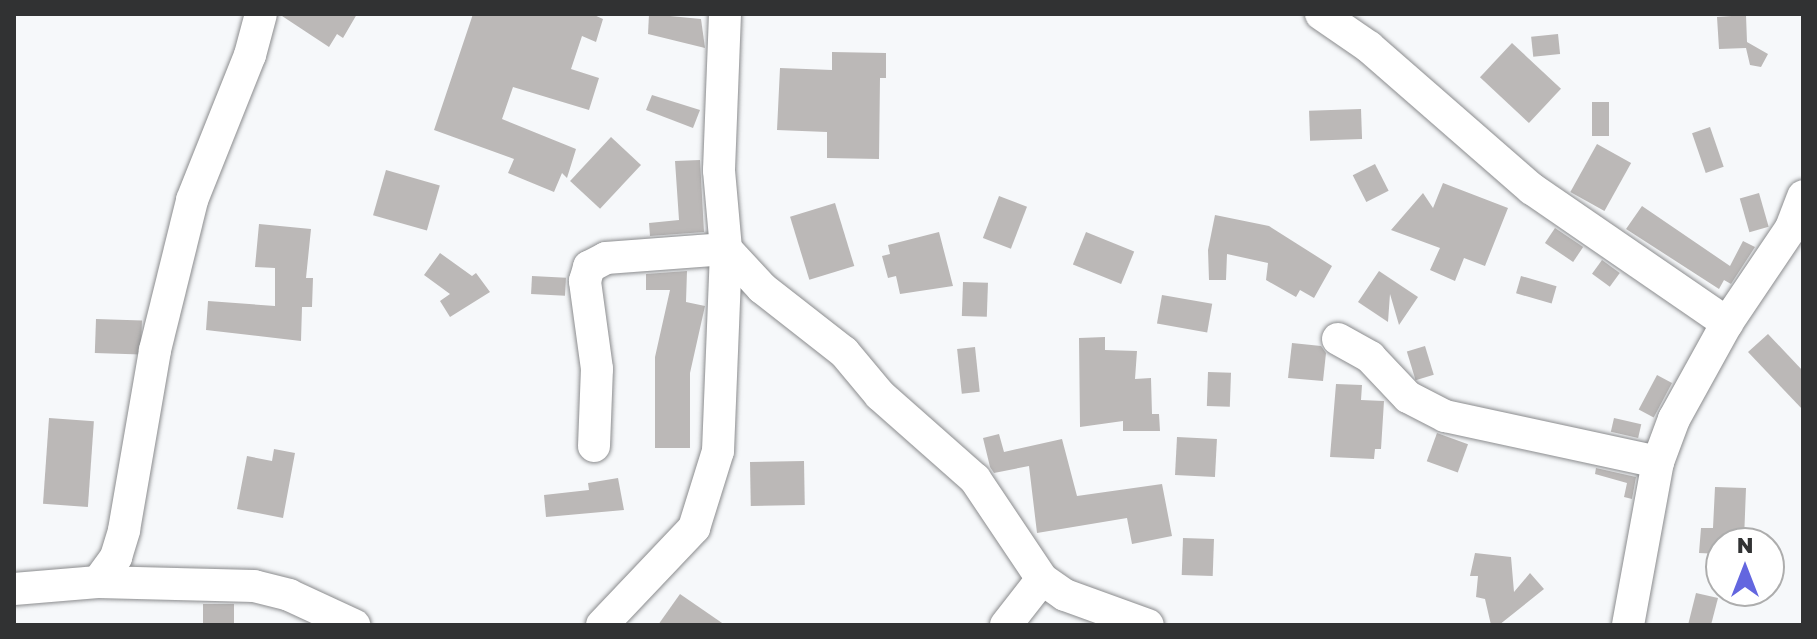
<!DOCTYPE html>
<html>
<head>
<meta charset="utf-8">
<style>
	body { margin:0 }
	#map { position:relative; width:1817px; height:639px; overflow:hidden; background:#f6f8fa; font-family:"Golos Text",sans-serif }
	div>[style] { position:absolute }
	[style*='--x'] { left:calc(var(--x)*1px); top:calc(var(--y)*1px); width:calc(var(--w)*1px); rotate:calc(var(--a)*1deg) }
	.building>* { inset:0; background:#bbb8b7; transform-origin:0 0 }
	.roads { filter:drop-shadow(0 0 2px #8b8c8e) drop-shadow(0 0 2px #8b8c8e) }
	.minor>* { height:32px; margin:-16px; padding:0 16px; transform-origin:16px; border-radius:16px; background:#fff }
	span { translate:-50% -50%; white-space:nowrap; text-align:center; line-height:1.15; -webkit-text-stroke:6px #fff; paint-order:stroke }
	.frame { position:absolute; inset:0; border:16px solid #313233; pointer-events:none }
	.north { position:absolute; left:1705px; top:527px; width:80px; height:80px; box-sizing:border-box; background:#fff; border:2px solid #adadad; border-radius:50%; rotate:0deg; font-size:22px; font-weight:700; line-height:32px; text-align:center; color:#313233 }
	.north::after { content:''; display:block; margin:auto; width:28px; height:36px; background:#6366df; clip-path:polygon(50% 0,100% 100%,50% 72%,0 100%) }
</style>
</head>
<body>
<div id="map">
	<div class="building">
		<div style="clip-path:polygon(279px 14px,357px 14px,343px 38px,337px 34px,329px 47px)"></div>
		<div style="clip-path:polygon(473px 14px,592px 14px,603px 19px,596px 42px,582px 36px,571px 69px,599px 78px,589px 110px,513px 87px,502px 119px,576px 149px,567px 178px,562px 173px,554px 192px,508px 173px,514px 159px,434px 130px)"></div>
		<div style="clip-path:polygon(649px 14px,701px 19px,705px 48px,648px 34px)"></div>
		<div style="clip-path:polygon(1746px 15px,1747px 42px,1768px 54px,1761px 67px,1750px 65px,1746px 48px,1719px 49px,1717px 17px)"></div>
		<div style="left:1558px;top:34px;width:20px;height:27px;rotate:84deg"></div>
		<div style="left:1512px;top:43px;width:67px;height:47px;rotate:43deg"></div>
		<div style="clip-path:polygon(832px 52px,886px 53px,886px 78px,880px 78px,879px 159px,827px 158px,827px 132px,777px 130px,780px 68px,832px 70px)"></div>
		<div style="clip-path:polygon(652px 95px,700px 110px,693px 128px,646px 110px)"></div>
		<div style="left:1592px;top:102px;width:17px;height:34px"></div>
		<div style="left:1361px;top:109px;width:30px;height:52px;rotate:88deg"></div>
		<div style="left:1710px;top:127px;width:42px;height:19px;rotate:71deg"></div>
		<div style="left:611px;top:137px;width:41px;height:60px;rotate:43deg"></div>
		<div style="left:1597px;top:144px;width:39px;height:55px;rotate:29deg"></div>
		<div style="clip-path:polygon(700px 160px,704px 232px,650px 236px,649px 223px,679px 220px,675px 161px)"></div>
		<div style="left:1375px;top:164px;width:30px;height:25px;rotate:63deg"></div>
		<div style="left:386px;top:170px;width:56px;height:47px;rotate:16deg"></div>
		<div style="clip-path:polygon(1443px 183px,1508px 208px,1485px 266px,1464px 258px,1455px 281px,1430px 270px,1440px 248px,1391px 230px,1423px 193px,1433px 208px)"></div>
		<div style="left:1759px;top:193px;width:35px;height:20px;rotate:74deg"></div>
		<div style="left:999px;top:196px;width:30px;height:45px;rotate:21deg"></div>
		<div style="left:835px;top:203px;width:66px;height:47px;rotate:73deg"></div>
		<div style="clip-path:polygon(1642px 206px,1730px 266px,1743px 241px,1755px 247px,1731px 284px,1724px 280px,1719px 289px,1626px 229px)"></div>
		<div style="clip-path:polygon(1215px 215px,1269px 226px,1332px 266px,1314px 298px,1300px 290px,1296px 297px,1266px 280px,1268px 263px,1227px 254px,1226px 280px,1209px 280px,1208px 250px)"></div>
		<div style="clip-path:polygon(259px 224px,311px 229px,306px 278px,313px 278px,312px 307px,302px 307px,301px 341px,206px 330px,208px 301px,275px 306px,275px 268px,255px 267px)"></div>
		<div style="left:1555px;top:228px;width:34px;height:18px;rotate:34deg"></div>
		<div style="clip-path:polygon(939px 232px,953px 286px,900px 294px,896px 276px,888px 278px,882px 256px,890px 254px,888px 245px)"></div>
		<div style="left:1086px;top:232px;width:52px;height:35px;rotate:22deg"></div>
		<div style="clip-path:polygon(440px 253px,472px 276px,476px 273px,490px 292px,450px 317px,440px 301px,450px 294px,424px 275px)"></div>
		<div style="left:1602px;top:260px;width:22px;height:17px;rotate:36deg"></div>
		<div style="clip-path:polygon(687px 271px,686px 302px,705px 306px,690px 373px,690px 448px,655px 448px,655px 357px,670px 290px,646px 290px,646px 274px)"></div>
		<div style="clip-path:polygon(1379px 271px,1418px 297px,1399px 325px,1390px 294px,1388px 322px,1358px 302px)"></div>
		<div style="left:532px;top:276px;width:34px;height:18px;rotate:3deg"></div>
		<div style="left:1521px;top:276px;width:37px;height:18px;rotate:16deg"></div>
		<div style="left:963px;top:282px;width:25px;height:34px;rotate:2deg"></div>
		<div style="left:1162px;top:295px;width:51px;height:29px;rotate:10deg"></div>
		<div style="left:96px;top:319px;width:46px;height:34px;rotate:2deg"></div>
		<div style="clip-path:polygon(1768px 334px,1803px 371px,1803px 410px,1748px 352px)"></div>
		<div style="clip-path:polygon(1105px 337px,1105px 350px,1137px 351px,1135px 379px,1151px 378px,1152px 414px,1159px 414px,1160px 431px,1123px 431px,1123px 421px,1080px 427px,1079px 338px)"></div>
		<div style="clip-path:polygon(1292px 343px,1321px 346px,1326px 353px,1323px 381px,1288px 378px)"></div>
		<div style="left:1425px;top:346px;width:30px;height:19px;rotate:73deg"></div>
		<div style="left:975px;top:347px;width:45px;height:18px;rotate:84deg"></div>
		<div style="left:1208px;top:372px;width:23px;height:34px;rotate:2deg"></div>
		<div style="left:1657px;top:375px;width:17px;height:39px;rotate:28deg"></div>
		<div style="clip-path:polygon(1336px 384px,1362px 385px,1361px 400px,1384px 401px,1381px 449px,1375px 449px,1374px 459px,1330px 457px)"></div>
		<div style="left:49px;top:418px;width:45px;height:86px;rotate:4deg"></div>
		<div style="left:1614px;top:418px;width:28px;height:14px;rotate:13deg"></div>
		<div style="left:1437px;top:433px;width:33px;height:30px;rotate:20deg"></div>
		<div style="clip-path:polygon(999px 434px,1004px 452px,1062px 439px,1077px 496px,1162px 484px,1172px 536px,1132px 544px,1127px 518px,1037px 533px,1029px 466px,994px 473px,990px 467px,983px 438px)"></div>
		<div style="left:1177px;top:437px;width:40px;height:38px;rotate:3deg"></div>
		<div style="clip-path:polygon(274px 449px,295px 453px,283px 518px,237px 509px,247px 456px,272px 461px)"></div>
		<div style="left:804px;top:461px;width:44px;height:54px;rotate:89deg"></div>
		<div style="clip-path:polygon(1596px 468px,1636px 477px,1632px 499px,1624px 497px,1627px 483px,1595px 474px)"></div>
		<div style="clip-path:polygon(618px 478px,624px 510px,546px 517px,544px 495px,589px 490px,588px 483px)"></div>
		<div style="clip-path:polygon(1715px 487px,1746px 488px,1744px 540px,1721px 543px,1721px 554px,1699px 553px,1701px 528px,1713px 528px)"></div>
		<div style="left:1183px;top:538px;width:31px;height:37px;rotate:2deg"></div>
		<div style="clip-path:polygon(1475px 553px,1511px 557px,1514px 592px,1530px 573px,1544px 589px,1499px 625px,1491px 625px,1485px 599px,1476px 597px,1478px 576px,1470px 576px)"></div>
		<div style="clip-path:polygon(1696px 593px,1718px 598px,1711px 625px,1688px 625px)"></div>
		<div style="clip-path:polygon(680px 594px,725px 625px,658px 625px)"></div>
		<div style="left:203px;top:604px;width:31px;height:21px"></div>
	</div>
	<div class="roads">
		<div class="minor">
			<div style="--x:1321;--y:14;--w:58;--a:34.5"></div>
			<div style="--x:1369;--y:47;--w:216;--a:41.1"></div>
			<div style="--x:1532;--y:189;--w:237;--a:34.5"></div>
			<div style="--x:1338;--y:339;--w:37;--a:29"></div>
			<div style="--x:1370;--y:357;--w:55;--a:46.5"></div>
			<div style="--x:1408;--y:397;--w:42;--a:27.2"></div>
			<div style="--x:1445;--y:416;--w:218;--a:12.2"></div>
			<div style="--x:594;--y:446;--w:77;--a:-87.8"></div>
			<div style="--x:597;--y:369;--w:89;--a:-97.8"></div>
			<div style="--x:585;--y:281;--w:15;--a:-74"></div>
			<div style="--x:589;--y:267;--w:19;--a:-28"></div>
			<div style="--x:606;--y:258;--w:120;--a:-4.3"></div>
			<div style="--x:726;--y:249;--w:53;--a:47.3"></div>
			<div style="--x:762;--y:288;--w:104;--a:38"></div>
			<div style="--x:844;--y:352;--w:56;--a:50.1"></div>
			<div style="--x:880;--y:395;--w:127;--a:41.5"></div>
			<div style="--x:975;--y:479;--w:120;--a:56.2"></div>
			<div style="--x:1042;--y:579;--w:28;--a:35"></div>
			<div style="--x:1065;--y:595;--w:88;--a:19.9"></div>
			<div style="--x:98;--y:582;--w:31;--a:-54"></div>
			<div style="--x:116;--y:557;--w:28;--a:-73"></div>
			<div style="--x:124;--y:530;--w:183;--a:-80.2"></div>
			<div style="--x:155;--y:350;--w:154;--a:-76.1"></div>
			<div style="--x:192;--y:200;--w:156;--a:-68.2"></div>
			<div style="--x:250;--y:55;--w:42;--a:-75"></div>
			<div style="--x:14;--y:589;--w:84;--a:-4.8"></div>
			<div style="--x:98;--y:582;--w:156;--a:1.5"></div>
			<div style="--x:254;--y:586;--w:36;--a:14"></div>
			<div style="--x:289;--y:595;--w:72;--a:24.8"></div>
			<div style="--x:602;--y:625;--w:134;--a:-46.5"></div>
			<div style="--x:694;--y:528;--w:81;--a:-72.7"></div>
			<div style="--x:718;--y:451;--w:202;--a:-87.7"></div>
			<div style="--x:726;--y:249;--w:79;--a:-95.1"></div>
			<div style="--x:719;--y:170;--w:156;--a:-87.8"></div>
			<div style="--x:1006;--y:625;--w:58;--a:-52"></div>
			<div style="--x:1628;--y:625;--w:166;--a:-79.6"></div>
			<div style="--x:1658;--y:462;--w:46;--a:-69.6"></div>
			<div style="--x:1674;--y:419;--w:110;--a:-61.1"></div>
			<div style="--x:1727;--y:323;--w:115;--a:-56"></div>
			<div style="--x:1791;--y:228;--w:34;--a:-69"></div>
		</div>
	</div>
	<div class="frame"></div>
	<div class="north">N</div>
</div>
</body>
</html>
